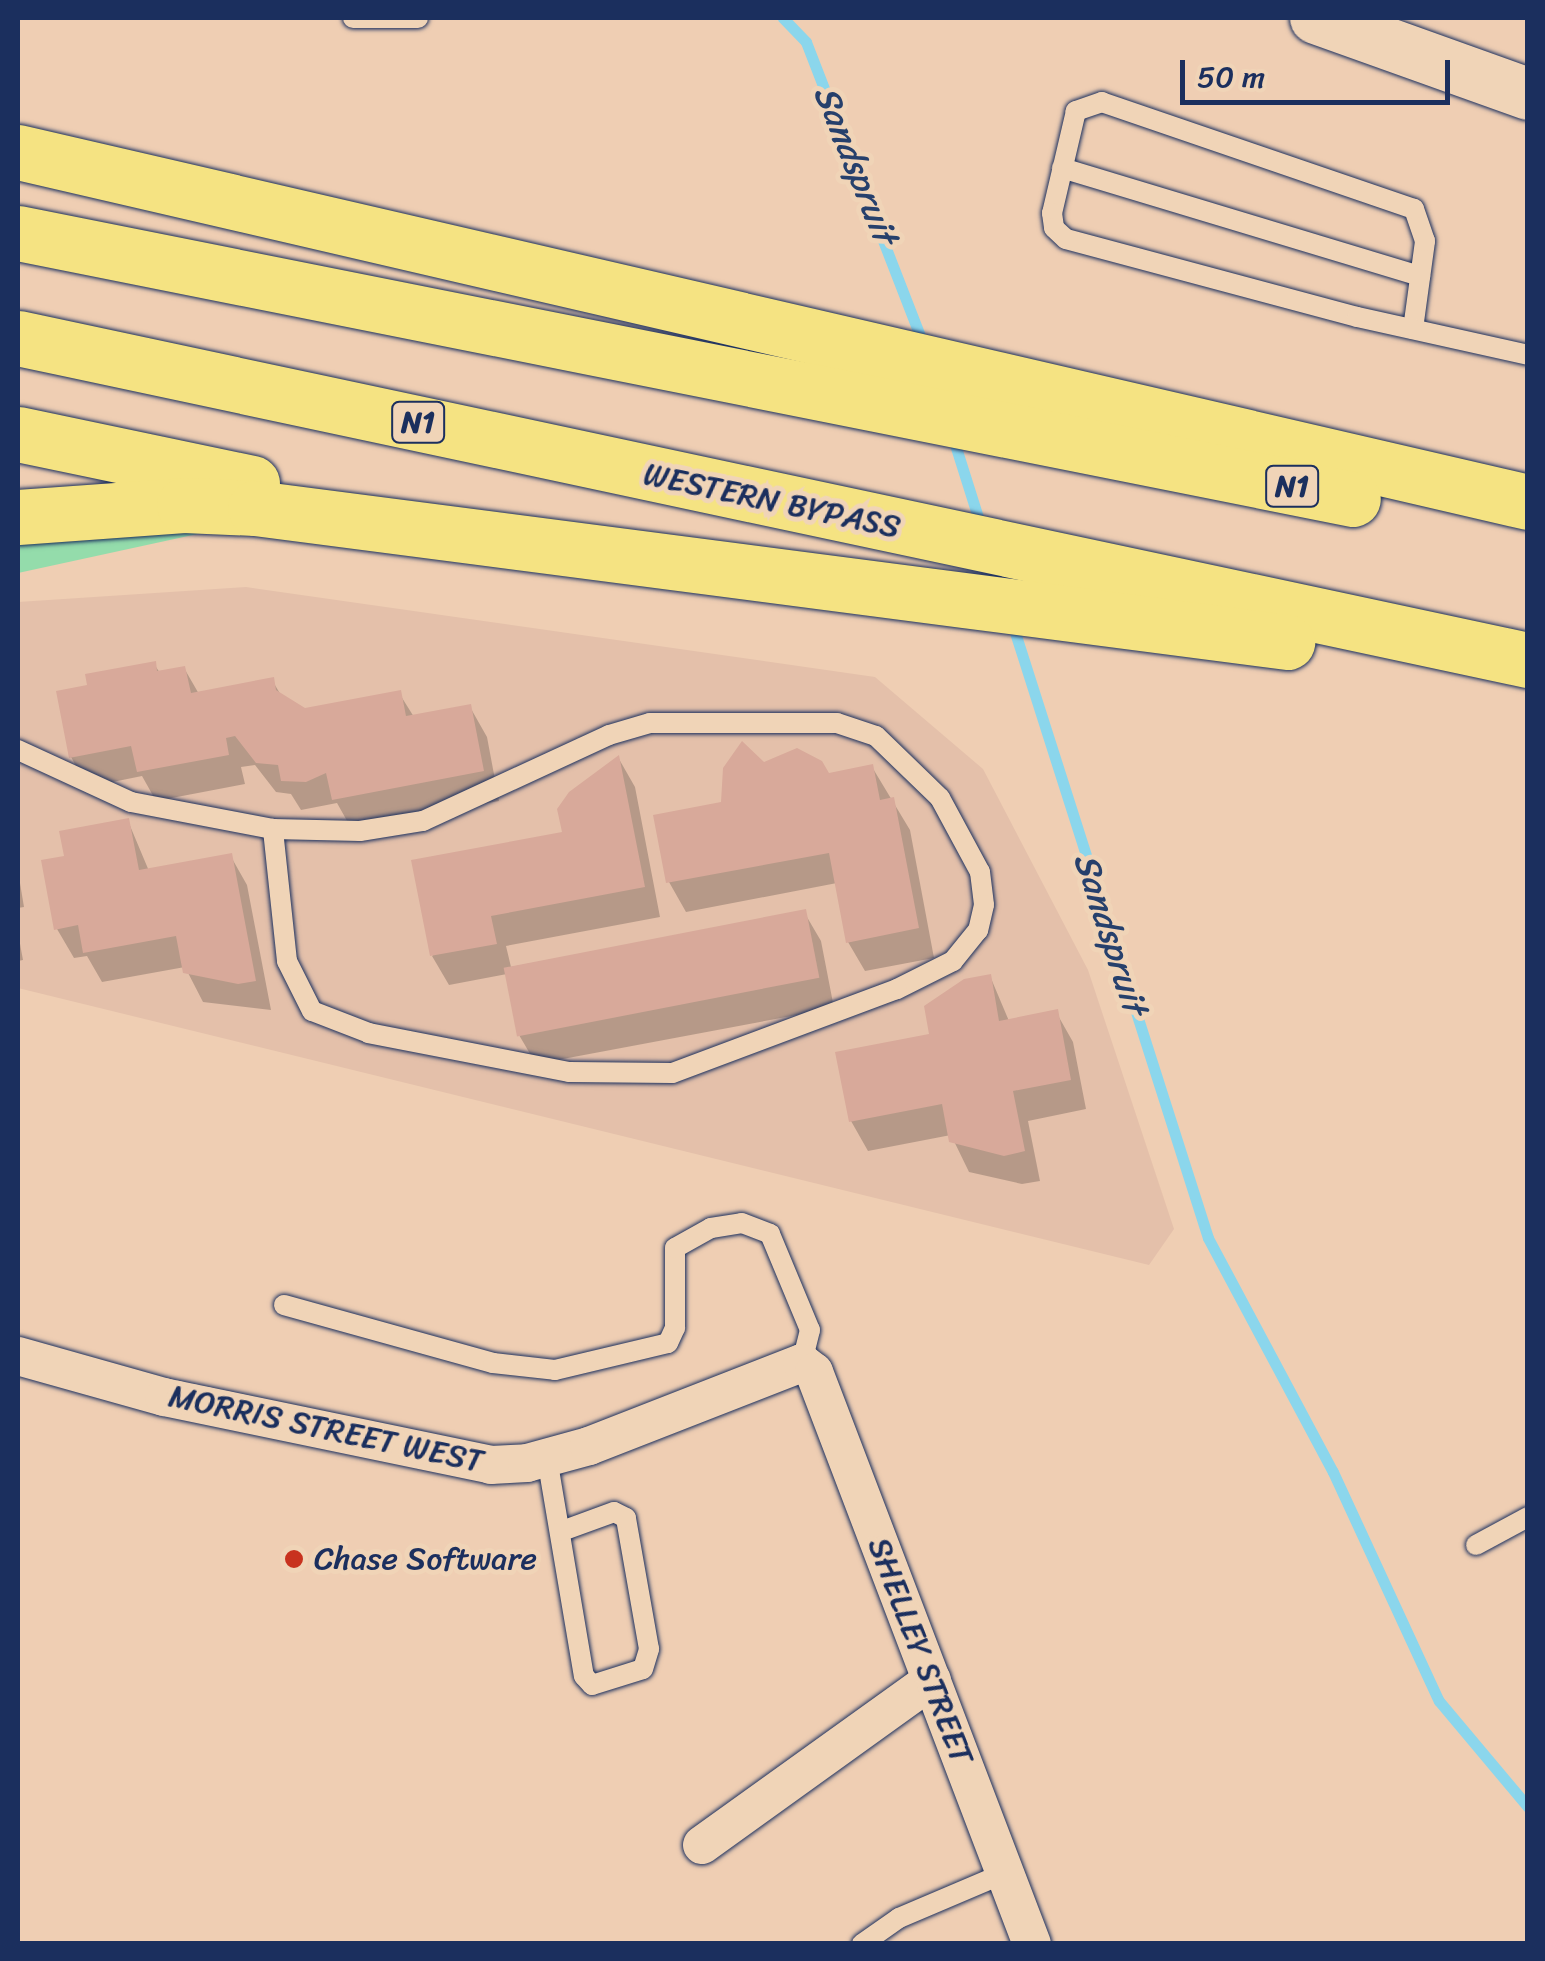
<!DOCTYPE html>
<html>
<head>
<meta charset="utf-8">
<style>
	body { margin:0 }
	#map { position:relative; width:1545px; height:1961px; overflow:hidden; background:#efceb3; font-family:Sriracha,sans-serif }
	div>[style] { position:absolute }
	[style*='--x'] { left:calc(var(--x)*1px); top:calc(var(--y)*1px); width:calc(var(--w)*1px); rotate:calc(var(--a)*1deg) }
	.built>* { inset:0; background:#e4c0aa }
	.green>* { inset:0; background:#94dcab }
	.shadow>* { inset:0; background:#0003 }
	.stream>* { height:11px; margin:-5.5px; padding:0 5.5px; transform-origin:5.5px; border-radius:5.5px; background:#8bd6ec }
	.building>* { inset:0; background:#d8a99a; transform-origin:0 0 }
	.roads { filter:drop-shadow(0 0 2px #1b2f5e) drop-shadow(0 0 2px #1b2f5e) }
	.lane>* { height:20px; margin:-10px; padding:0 10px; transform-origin:10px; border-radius:10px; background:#f0d4b7 }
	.street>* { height:38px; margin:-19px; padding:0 19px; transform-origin:19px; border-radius:19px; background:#f0d4b7 }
	.secondary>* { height:52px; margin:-26px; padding:0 26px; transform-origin:26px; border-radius:26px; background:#f0d4b7 }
	.highway>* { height:55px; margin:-27.5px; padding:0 27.5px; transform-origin:27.5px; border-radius:27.5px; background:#f5e382 }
	.dots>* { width:28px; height:28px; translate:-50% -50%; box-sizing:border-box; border:5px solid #f0d4b7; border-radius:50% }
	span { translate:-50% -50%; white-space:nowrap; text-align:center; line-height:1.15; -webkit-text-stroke:10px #f0d4b7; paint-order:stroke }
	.shield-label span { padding:2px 8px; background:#f0d4b7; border:2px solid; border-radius:8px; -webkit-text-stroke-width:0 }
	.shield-label { font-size:30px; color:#1b2f5e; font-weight:700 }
	.street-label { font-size:32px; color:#1b2f5e }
	.poi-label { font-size:32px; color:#1b2f5e }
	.left { translate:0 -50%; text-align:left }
	.water-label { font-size:35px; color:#26406c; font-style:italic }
	.frame { position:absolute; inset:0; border:20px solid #1b2f5e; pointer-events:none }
	.scale { position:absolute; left:1180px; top:60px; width:270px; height:45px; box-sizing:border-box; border:5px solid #1b2f5e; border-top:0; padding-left:12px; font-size:30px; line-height:35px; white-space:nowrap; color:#1b2f5e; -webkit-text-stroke:8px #f0d4b7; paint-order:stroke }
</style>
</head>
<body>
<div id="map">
	<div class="built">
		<div style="clip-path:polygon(246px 587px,875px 677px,983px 769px,1088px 970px,1174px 1229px,1149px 1265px,18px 988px,18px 602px)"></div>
	</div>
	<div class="green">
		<div style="clip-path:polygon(147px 526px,202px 533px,18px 573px,18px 542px)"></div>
	</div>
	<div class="shadow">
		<div style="clip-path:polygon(154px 664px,160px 673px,184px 668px,199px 694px,272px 680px,282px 697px,304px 710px,399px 693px,414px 717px,470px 707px,487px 737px,499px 801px,351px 828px,337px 803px,301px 810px,291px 794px,276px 792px,255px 765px,241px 767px,245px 784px,156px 801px,142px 776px,88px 787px,71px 757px,90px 687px)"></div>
		<div style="clip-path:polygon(619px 759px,635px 787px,660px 917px,506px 946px,511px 967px,804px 912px,821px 941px,834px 1008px,536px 1064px,519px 1035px,507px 974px,449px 985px,432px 956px,565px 834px)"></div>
		<div style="clip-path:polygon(763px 764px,828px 776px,872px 767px,910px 830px,934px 958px,865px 971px,848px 942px,837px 883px,686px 912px,669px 882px,723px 804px)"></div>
		<div style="clip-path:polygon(128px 821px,149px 871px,230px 855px,247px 885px,271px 1010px,203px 1002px,185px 967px,102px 982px,87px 956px,74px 958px,57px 929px,67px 858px)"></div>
		<div style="clip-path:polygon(18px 871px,24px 907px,18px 908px)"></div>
		<div style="clip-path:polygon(18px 933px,23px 960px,18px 961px)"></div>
		<div style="clip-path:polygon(990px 976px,1009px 1021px,1056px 1012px,1073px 1042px,1086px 1109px,1028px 1121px,1040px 1181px,1022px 1184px,969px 1172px,951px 1135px,868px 1151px,851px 1121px)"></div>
	</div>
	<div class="stream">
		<div style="--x:783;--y:18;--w:33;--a:46"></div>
		<div style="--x:806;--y:42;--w:324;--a:68.8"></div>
		<div style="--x:953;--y:438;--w:96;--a:72.5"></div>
		<div style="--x:1012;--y:623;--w:645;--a:72.32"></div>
		<div style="--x:1208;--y:1238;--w:265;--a:61.9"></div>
		<div style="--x:1333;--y:1472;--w:252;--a:65.2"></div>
		<div style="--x:1439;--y:1701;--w:138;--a:50"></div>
	</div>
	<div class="building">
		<div style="clip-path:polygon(156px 661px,157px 671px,185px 666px,191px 693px,274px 677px,276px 690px,305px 708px,401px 690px,406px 716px,471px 704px,484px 771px,332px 800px,326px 773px,306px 782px,281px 781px,278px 765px,256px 763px,235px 736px,226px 738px,229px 755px,137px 772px,131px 746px,69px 758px,56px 691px,87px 685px,85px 674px)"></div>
		<div style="clip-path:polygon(742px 741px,764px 762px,797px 748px,822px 761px,829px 773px,873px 764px,880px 800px,894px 797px,919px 928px,846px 943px,829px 853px,666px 883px,653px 815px,721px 802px,723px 768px)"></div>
		<div style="clip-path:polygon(619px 755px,645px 887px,491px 916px,497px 944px,430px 956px,411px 860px,562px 832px,557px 809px,569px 792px)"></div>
		<div style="clip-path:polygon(129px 818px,139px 870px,232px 853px,256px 981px,238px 984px,183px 973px,176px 936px,83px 953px,78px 925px,54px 930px,41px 860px,64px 856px,59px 831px)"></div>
		<div style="left:806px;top:909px;width:70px;height:308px;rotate:79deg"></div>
		<div style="clip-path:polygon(991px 974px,999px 1021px,1058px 1009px,1071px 1080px,1013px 1091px,1025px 1151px,1004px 1156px,949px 1142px,942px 1104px,849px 1122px,835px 1052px,929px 1034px,924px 1006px,964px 979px)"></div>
	</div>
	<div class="roads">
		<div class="lane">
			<div style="--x:353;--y:18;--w:65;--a:0"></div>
			<div style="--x:1062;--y:168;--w:374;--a:16.8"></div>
			<div style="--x:1413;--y:329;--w:89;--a:-82.2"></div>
			<div style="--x:1425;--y:241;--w:34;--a:-109"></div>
			<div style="--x:1414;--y:209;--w:330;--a:-161.1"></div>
			<div style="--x:1102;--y:102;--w:28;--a:161"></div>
			<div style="--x:1076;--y:111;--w:105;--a:103.2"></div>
			<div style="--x:1052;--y:213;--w:15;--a:82"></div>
			<div style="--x:1054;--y:228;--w:16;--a:43"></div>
			<div style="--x:1066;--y:239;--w:301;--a:15"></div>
			<div style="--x:1357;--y:317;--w:175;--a:12.5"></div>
			<div style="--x:18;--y:750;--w:124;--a:24.7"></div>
			<div style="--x:131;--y:802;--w:145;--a:10.8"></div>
			<div style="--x:273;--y:829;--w:87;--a:1.3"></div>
			<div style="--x:360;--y:831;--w:64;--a:-9"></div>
			<div style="--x:423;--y:821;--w:205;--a:-24.8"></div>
			<div style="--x:609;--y:735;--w:43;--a:-16.3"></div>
			<div style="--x:650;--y:723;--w:187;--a:0"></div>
			<div style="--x:837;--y:723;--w:41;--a:18.4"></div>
			<div style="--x:876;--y:736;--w:89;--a:44.1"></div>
			<div style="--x:940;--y:798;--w:84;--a:61.6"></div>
			<div style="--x:980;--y:872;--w:33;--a:83"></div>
			<div style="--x:984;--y:905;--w:26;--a:103"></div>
			<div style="--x:978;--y:930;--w:40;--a:129"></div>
			<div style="--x:953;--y:961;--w:63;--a:153.4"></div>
			<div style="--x:897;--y:989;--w:240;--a:159.5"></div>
			<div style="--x:672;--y:1073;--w:103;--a:-179.4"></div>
			<div style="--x:569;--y:1072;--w:204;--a:-169"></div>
			<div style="--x:369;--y:1033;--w:61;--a:-158.9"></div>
			<div style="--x:312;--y:1011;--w:56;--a:-116.6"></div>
			<div style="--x:287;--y:961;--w:133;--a:-96.1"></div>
			<div style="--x:284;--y:1305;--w:217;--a:15.5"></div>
			<div style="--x:493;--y:1363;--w:62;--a:6.4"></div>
			<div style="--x:555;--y:1370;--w:116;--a:-13.4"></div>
			<div style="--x:668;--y:1343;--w:17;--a:-65"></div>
			<div style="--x:675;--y:1328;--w:80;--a:-90"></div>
			<div style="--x:675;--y:1248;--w:41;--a:-29.1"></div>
			<div style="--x:711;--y:1228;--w:31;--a:-9"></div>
			<div style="--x:742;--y:1223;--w:30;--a:21"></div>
			<div style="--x:770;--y:1234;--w:104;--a:67.4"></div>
			<div style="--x:810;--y:1330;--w:34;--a:104"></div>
			<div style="--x:547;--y:1458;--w:221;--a:80.4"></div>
			<div style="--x:584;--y:1676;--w:12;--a:48"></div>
			<div style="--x:592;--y:1685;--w:53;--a:-17.4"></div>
			<div style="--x:643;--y:1669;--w:21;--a:-73"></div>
			<div style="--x:649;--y:1649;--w:133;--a:-100"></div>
			<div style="--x:626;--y:1518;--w:13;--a:-153"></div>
			<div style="--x:614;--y:1512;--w:55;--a:159.9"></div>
			<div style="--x:1476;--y:1545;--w:59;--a:-28.3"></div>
			<div style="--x:862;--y:1944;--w:45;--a:-35.1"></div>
			<div style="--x:899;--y:1918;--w:115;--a:-23"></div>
		</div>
		<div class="street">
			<div style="--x:18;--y:1356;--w:152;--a:15.7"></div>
			<div style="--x:164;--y:1397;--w:334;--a:11.7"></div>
			<div style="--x:491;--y:1465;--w:36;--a:-3"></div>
			<div style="--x:527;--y:1463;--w:64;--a:-15.3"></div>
			<div style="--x:589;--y:1446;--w:229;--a:-21.3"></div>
			<div style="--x:802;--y:1363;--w:15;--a:37"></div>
			<div style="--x:814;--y:1372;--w:612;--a:69.14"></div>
			<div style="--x:702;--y:1845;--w:283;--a:-35.7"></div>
		</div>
		<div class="secondary">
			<div style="--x:1316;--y:18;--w:225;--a:19.7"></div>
		</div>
		<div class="highway">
			<div style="--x:18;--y:152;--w:1550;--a:13.05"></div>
			<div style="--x:18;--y:233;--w:1361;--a:11.27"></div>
			<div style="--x:18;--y:338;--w:1544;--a:12.04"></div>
			<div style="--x:18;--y:434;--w:239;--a:11.8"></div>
			<div style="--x:18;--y:517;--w:166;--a:-4.1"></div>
			<div style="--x:184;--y:505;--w:71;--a:2.4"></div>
			<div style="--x:255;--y:508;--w:1041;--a:7.4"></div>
		</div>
	</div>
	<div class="dots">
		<div style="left:294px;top:1559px;background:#c8321e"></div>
	</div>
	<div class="shield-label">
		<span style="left:418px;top:422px">N1</span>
		<span style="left:1292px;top:486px">N1</span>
	</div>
	<div class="street-label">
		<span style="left:772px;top:501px;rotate:12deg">WESTERN BYPASS</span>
		<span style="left:326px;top:1429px;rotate:12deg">MORRIS STREET WEST</span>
		<span style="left:920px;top:1651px;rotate:69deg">SHELLEY STREET</span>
	</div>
	<div class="poi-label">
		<span class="left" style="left:314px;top:1559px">Chase Software</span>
	</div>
	<div class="water-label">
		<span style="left:856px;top:164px;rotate:68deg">Sandspruit</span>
		<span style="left:1111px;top:933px;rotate:72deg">Sandspruit</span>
	</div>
	<div class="frame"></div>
	<div class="scale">50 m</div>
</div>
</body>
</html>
